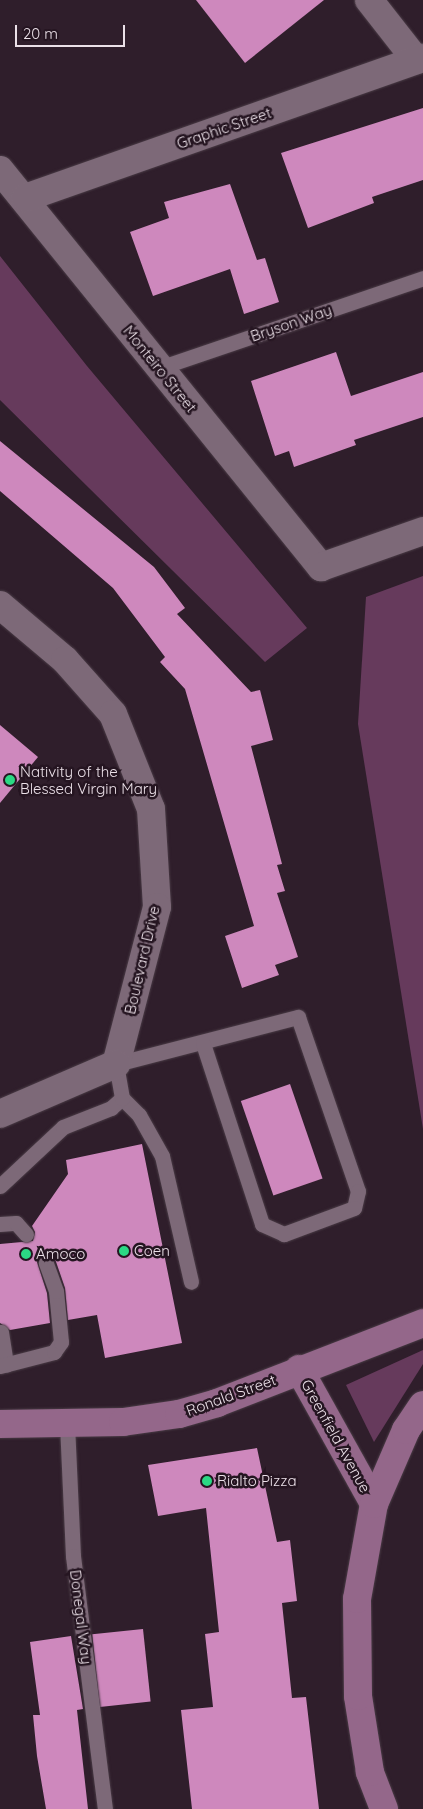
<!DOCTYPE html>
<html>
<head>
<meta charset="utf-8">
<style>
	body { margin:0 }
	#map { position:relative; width:423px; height:1809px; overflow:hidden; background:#2f1e2b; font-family:Quicksand,sans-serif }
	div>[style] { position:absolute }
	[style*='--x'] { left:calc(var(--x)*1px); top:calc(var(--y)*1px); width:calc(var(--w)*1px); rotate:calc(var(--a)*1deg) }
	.green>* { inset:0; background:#663a5c }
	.building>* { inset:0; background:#ce88bd; transform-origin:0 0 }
	.roads { filter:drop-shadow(0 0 1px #4a3c46) drop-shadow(0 0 1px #4a3c46) }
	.lane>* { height:15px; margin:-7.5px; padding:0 7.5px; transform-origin:7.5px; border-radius:7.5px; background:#7d6978 }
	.street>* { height:28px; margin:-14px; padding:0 14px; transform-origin:14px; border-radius:14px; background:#7d6978 }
	.secondary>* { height:28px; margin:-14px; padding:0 14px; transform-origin:14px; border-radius:14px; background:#94678a }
	.dots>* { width:14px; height:14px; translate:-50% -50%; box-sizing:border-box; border:2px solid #251521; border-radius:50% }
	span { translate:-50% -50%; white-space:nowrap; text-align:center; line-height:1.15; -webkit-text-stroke:5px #251521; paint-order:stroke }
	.street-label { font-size:15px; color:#ebe0e8 }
	.poi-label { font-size:15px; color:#ebe0e8 }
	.left { translate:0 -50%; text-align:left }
	.scale { position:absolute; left:15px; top:25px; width:110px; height:22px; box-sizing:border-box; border:2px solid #ebe0e8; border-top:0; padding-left:6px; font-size:15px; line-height:18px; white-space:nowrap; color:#ebe0e8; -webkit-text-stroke:4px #251521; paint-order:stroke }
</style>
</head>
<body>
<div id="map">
	<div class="green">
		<div style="clip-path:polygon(0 256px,87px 366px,307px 628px,265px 662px,0 400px)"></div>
		<div style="clip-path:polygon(423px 576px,423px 1129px,358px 724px,366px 597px)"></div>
		<div style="clip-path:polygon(423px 1350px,423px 1364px,374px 1442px,346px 1385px)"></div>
	</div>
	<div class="building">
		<div style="clip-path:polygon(196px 0,324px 0,245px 63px)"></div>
		<div style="clip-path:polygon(423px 108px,423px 180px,372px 197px,374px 203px,308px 228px,281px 153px)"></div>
		<div style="clip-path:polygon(230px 184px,257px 260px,265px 258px,279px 302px,244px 314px,230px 269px,153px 296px,130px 232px,169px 218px,164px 202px)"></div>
		<div style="clip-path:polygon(336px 352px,351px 396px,423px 372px,423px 417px,354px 440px,356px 445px,294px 467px,289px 451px,275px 456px,251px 381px)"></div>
		<div style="clip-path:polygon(0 441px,154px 567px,185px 608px,177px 614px,251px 692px,260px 690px,273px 740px,251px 746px,282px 864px,277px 865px,285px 891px,277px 893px,298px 957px,275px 965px,279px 975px,242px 988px,225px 936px,254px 926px,185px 689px,160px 662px,165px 657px,113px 588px,0 491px)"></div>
		<div style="clip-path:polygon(0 725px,38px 757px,0 803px)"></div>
		<div style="left:290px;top:1084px;width:100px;height:52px;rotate:71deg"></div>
		<div style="clip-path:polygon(142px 1144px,182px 1343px,105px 1358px,97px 1315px,68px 1320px,65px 1288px,55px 1259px,47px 1254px,39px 1257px,37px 1262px,47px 1293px,50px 1323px,10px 1330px,0 1323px,0 1244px,33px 1241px,35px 1232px,32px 1226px,68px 1174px,66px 1160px)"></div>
		<div style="clip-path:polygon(257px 1448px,277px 1542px,290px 1540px,297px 1601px,282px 1603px,292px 1698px,306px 1697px,319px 1809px,192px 1809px,181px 1710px,213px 1707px,205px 1634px,219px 1632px,206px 1508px,158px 1516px,148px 1465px)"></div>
		<div style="left:143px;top:1629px;width:73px;height:51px;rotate:84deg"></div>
		<div style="clip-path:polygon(71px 1636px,83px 1709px,77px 1710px,88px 1809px,46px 1809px,37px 1756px,33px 1715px,40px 1715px,30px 1642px)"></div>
	</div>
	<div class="roads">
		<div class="lane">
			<div style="--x:159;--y:368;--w:279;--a:-18.8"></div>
			<div style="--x:122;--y:1098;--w:24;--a:45"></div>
			<div style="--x:139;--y:1115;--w:47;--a:60.7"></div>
			<div style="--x:162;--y:1156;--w:129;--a:77"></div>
			<div style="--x:0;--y:1186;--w:86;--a:-43.1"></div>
			<div style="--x:63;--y:1127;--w:52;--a:-21.6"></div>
			<div style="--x:111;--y:1108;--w:15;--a:-42"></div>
			<div style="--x:122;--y:1098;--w:35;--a:-100"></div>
			<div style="--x:116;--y:1064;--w:188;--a:-14.5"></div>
			<div style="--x:298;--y:1017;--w:184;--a:71"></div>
			<div style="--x:358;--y:1191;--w:17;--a:103"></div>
			<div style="--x:354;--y:1208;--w:75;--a:159.6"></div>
			<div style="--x:284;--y:1234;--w:24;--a:-156"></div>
			<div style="--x:262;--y:1224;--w:190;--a:-108.1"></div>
			<div style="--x:0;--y:1224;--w:16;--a:-4"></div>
			<div style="--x:16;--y:1223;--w:15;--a:48"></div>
			<div style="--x:1;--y:1332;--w:33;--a:81"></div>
			<div style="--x:0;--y:1366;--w:56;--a:-14.5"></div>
			<div style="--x:54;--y:1352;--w:12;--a:-55"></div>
			<div style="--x:61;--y:1342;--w:51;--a:-95.6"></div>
			<div style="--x:56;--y:1291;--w:30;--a:-110"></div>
			<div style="--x:67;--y:1424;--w:132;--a:87.4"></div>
			<div style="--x:73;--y:1556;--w:255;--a:82.8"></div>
		</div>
		<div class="street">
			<div style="--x:369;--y:0;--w:76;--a:51.9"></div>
			<div style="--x:0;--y:170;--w:511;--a:51.04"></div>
			<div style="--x:321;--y:567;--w:108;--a:-19.4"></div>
			<div style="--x:25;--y:198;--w:422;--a:-19.4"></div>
			<div style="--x:0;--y:605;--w:85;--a:40.2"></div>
			<div style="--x:65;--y:660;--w:72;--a:48.4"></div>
			<div style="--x:113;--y:714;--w:102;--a:68.2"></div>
			<div style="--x:151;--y:809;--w:98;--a:86.5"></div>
			<div style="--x:157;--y:907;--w:162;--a:104.6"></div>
			<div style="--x:116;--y:1064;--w:126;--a:156.7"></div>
		</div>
		<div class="secondary">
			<div style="--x:299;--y:1369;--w:154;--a:60.9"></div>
			<div style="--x:0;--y:1424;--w:123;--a:-0.9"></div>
			<div style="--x:123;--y:1422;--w:57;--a:-8.1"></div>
			<div style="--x:179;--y:1414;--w:40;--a:-16"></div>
			<div style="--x:217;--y:1403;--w:221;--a:-21.2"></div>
			<div style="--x:384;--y:1809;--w:40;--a:-111"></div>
			<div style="--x:370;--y:1772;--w:77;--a:-99"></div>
			<div style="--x:358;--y:1696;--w:97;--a:-90.6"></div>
			<div style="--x:357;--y:1599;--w:97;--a:-79.9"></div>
			<div style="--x:374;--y:1504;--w:81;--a:-66.6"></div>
			<div style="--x:406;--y:1430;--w:30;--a:-56"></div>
		</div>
	</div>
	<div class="dots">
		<div style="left:10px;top:780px;background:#2bd884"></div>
		<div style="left:124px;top:1251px;background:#2bd884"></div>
		<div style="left:26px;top:1254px;background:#2bd884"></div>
		<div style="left:207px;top:1481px;background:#2bd884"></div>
	</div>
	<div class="street-label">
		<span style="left:224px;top:128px;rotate:-19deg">Graphic Street</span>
		<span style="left:291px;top:323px;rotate:-19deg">Bryson Way</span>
		<span style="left:160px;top:369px;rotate:51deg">Monteiro Street</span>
		<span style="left:142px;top:960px;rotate:-77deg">Boulevard Drive</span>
		<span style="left:231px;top:1395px;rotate:-20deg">Ronald Street</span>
		<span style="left:336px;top:1436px;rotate:61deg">Greenfield Avenue</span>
		<span style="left:81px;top:1617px;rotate:83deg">Donegal Way</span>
	</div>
	<div class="poi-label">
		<span class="left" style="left:20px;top:780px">Nativity of the<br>Blessed Virgin Mary</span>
		<span class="left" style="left:134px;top:1251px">Coen</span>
		<span class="left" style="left:36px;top:1254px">Amoco</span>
		<span class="left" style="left:217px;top:1481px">Rialto Pizza</span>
	</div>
	<div class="scale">20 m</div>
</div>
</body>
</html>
